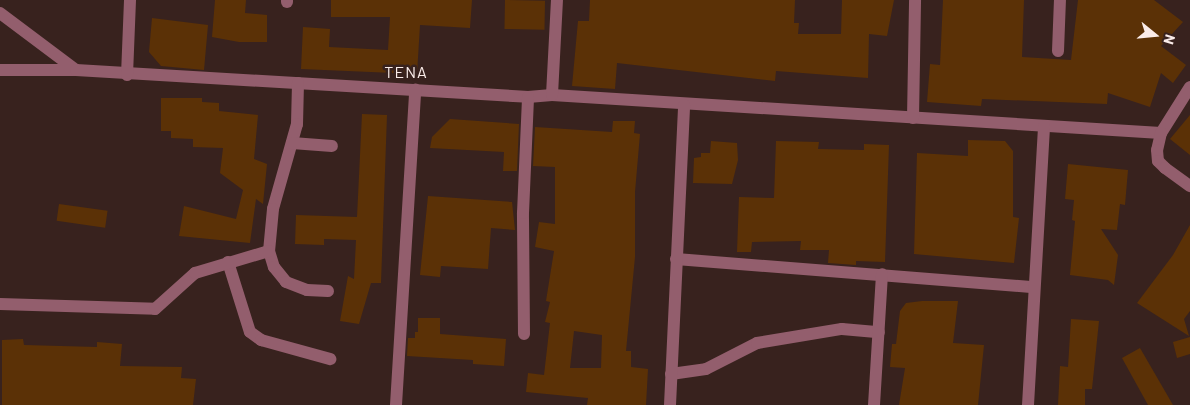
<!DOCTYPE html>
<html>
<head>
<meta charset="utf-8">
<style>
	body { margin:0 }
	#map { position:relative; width:1190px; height:405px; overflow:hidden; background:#38221e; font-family:Barlow,sans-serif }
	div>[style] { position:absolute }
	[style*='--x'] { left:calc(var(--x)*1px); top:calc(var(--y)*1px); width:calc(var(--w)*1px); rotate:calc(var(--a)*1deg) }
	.building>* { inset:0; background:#5b3106; transform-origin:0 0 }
	.minor>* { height:12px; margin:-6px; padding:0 6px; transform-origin:6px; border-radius:6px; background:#935e6d }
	span { translate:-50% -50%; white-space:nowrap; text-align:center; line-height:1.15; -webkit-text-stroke:5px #38221e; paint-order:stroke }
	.quarter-label { font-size:16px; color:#fbece9; letter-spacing:1px }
	.north { position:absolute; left:1130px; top:10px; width:50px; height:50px; -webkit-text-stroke:4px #38221e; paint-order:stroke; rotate:107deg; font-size:14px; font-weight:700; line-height:20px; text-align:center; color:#fbece9 }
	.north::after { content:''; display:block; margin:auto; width:18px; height:22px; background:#fbece9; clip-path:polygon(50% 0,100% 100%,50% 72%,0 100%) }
</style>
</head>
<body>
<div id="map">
	<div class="building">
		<div style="clip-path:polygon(215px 0,246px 0,245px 13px,267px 15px,267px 42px,239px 42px,212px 37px)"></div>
		<div style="clip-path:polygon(331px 0,472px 0,470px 28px,420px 25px,417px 74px,301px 69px,303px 27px,330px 29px,329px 47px,388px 50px,390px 17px,331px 17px)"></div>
		<div style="left:505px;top:0;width:40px;height:29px;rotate:1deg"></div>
		<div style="clip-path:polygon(590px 0,795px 0,794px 23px,799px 23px,798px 34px,841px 34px,842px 0,894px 0,887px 36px,869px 34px,868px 78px,776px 71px,775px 81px,617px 63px,615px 89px,572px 86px,578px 21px,589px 21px)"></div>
		<div style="clip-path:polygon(943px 0,1024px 0,1022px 57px,1071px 60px,1078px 0,1154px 0,1183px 22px,1161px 46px,1186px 65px,1173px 83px,1161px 73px,1150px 107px,1108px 93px,1107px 104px,982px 99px,981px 106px,927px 102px,930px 64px,940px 65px)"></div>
		<div style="clip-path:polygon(152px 18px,208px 25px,204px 70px,161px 66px,149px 52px)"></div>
		<div style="clip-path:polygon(161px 98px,202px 98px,202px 102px,219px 103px,219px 111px,258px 115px,254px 159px,267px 164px,263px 204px,256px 199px,250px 243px,179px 236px,184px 206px,236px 219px,243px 190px,220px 173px,223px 148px,193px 147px,193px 139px,171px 138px,171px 131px,161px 131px)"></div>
		<div style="clip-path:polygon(362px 114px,387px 115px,381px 283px,371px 283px,359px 324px,340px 321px,348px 276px,354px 279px,356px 240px,324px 239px,324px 245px,295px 244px,296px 215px,357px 217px)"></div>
		<div style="clip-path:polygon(1190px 115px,1190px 155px,1170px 139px)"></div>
		<div style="clip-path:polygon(450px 119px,519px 124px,517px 171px,503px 171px,504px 152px,430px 148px,432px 137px)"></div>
		<div style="clip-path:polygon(evenodd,613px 121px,635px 121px,634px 133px,640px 134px,635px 192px,635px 257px,626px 351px,631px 351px,631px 367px,648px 369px,646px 405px,587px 405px,588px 398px,526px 392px,528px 373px,544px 375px,550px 323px,545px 322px,550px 302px,546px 301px,554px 251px,535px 247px,539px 222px,555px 224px,555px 167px,533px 166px,535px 127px,612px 132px,613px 121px,574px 331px,602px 335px,601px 368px,570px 368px,574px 331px)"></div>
		<div style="clip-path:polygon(968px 140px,1005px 141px,1013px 151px,1013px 217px,1019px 218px,1014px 263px,914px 254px,917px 153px,968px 156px)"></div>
		<div style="clip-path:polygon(711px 141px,737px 143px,738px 160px,732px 184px,693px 183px,694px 158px,701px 157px,701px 153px,710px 153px)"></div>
		<div style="clip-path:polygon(776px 141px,819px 142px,818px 149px,864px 150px,864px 144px,889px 145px,885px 262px,856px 261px,856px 265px,828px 263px,829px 250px,800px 250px,801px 241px,752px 242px,751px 252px,737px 252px,739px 197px,774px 198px)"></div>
		<div style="clip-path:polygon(1068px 164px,1128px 170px,1125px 205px,1120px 204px,1117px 230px,1101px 229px,1118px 255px,1114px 285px,1108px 280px,1070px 275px,1075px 221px,1072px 220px,1074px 200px,1065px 199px)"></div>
		<div style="clip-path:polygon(428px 196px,512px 202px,515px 230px,491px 228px,488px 269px,441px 266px,440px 277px,420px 275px)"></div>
		<div style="left:59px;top:204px;width:49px;height:17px;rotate:8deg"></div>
		<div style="clip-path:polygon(1190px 225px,1190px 311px,1184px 319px,1189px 336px,1137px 303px,1173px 255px)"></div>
		<div style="clip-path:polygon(922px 301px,958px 301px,953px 343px,984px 345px,978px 405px,899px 405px,905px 368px,890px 367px,892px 344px,896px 344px,900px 311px,906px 303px)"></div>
		<div style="clip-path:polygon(418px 318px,440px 318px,440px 334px,506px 339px,504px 366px,473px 364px,473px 360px,407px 356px,408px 338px,415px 338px,415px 332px,418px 332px)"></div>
		<div style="clip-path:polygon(1071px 319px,1099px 321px,1092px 389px,1085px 389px,1085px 405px,1058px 405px,1060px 366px,1068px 367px)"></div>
		<div style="clip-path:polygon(1190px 337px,1190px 354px,1177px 358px,1173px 342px)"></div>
		<div style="clip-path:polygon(23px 339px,24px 345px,97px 347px,97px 342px,122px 344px,120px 366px,182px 367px,181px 378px,196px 379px,193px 405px,2px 405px,2px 340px)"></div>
		<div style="clip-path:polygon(1140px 348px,1173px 405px,1148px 405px,1122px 358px)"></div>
	</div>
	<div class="minor">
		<div style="--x:287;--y:2;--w:2;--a:-90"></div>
		<div style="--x:0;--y:13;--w:95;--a:36.9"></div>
		<div style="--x:1058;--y:51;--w:51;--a:-87.8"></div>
		<div style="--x:0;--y:70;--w:76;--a:0"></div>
		<div style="--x:76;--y:70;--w:453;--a:3.4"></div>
		<div style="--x:528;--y:97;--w:24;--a:-5"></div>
		<div style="--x:552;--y:95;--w:610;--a:3.57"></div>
		<div style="--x:127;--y:75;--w:75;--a:-87.7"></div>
		<div style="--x:298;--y:83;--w:41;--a:91.4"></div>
		<div style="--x:297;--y:124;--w:88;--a:105.8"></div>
		<div style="--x:273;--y:209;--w:42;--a:95.4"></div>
		<div style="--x:269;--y:251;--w:17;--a:73"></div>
		<div style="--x:274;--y:267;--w:19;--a:51"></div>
		<div style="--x:286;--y:282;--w:22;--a:21"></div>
		<div style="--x:307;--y:290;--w:21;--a:3"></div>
		<div style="--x:1190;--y:87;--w:54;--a:122.2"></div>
		<div style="--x:1161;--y:133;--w:17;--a:103"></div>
		<div style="--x:1157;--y:150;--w:11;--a:85"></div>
		<div style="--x:1158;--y:161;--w:10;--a:45"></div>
		<div style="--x:1165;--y:168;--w:31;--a:36"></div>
		<div style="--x:552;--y:95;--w:95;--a:-87"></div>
		<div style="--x:913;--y:118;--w:118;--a:-89"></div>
		<div style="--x:292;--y:143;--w:40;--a:4.3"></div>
		<div style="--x:676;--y:259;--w:359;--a:4.5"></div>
		<div style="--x:228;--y:262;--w:73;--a:72.6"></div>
		<div style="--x:250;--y:332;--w:14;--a:36"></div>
		<div style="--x:261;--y:340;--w:72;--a:15.4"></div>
		<div style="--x:0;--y:304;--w:155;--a:1.8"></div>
		<div style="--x:155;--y:309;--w:54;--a:-42"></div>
		<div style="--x:195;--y:273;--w:77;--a:-16.6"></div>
		<div style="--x:524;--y:334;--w:121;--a:-90.5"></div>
		<div style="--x:523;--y:213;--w:116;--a:-87.5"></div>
		<div style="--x:671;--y:374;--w:35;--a:-8"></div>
		<div style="--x:706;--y:369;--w:57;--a:-27"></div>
		<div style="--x:757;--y:343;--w:86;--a:-9.4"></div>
		<div style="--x:842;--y:329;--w:37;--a:5"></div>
		<div style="--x:396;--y:405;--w:316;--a:-86.5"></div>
		<div style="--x:670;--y:405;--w:300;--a:-87.3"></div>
		<div style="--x:874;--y:405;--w:131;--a:-86.5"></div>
		<div style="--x:1028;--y:405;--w:279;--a:-86.7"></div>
	</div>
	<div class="quarter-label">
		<span style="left:406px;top:72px">TENA</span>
	</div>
	<div class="north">N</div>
</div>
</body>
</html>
